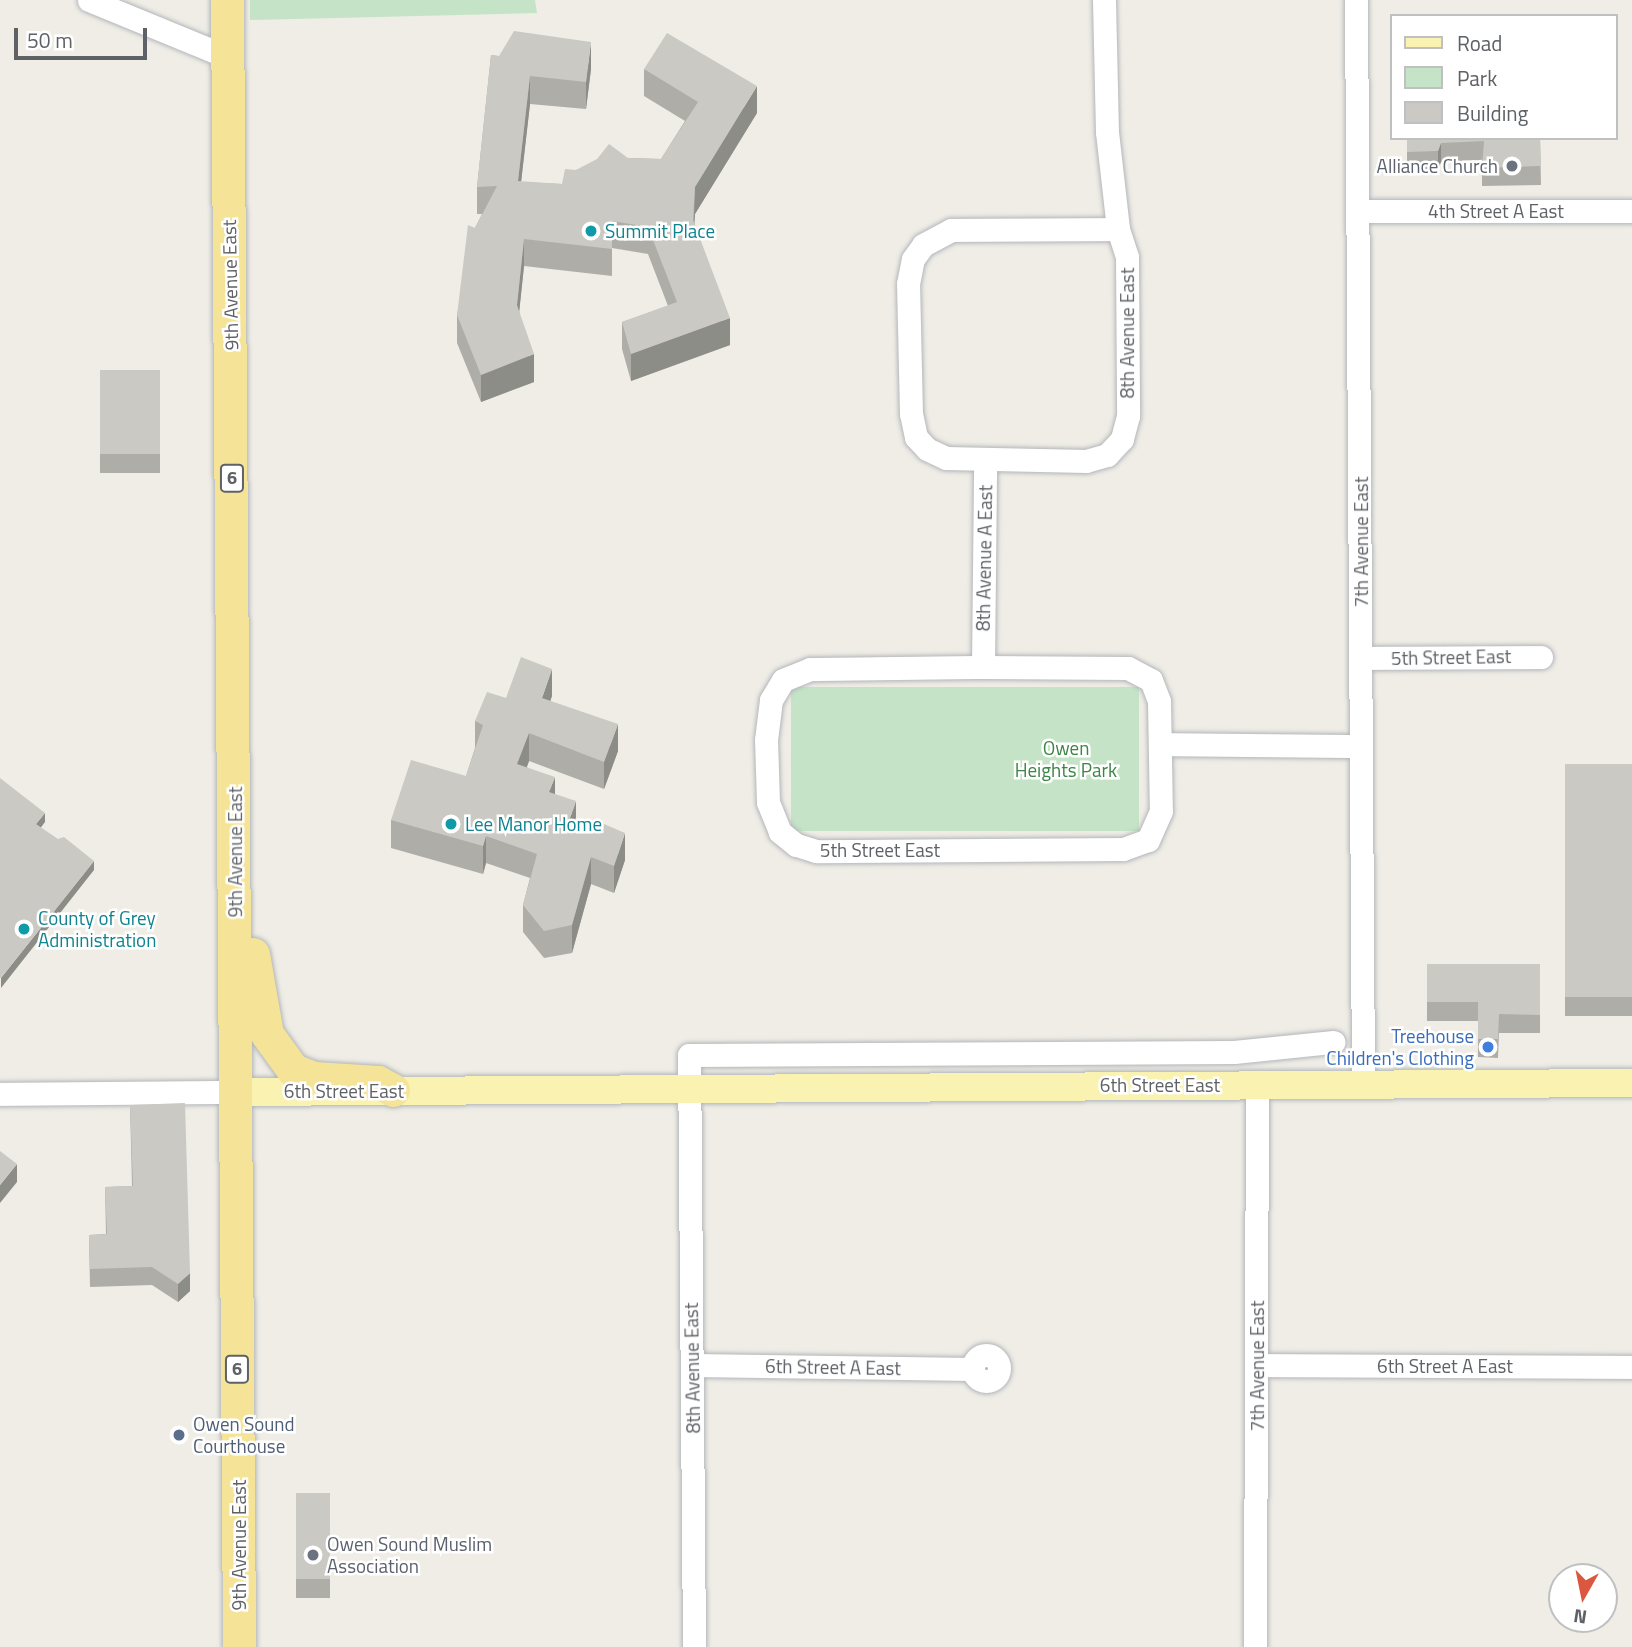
<!DOCTYPE html>
<html>
<head>
<meta charset="utf-8">
<style>
	body { margin:0 }
	#map { position:relative; width:1632px; height:1647px; overflow:hidden; background:#efede6; font-family:"Titillium Web",sans-serif }
	div>[style] { position:absolute }
	[style*='--x'] { left:calc(var(--x)*1px); top:calc(var(--y)*1px); width:calc(var(--w)*1px); rotate:calc(var(--a)*1deg) }
	.green>* { inset:0; background:#c5e4c7; transform-origin:0 0 }
	.roads { filter:drop-shadow(0 0 2px #b3b6ba) drop-shadow(0 0 2px #b3b6ba) }
	.minor>* { height:23px; margin:-11.5px; padding:0 11.5px; transform-origin:11.5px; border-radius:11.5px; background:#fff }
	.minor>.ring { margin:-11.5px; padding:0; box-sizing:content-box; background:none; border:23px solid #fff; border-radius:50% }
	.major>* { height:28px; margin:-14px; padding:0 14px; transform-origin:14px; border-radius:14px; background:#f9f2b1 }
	.highway>* { height:33px; margin:-16.5px; padding:0 16.5px; transform-origin:16.5px; border-radius:16.5px; background:#f5e497 }
	.wall>* { inset:0; background:#aeada8; transform-origin:0 0 }
	.shaded-wall>* { inset:0; background:#8d8d88 }
	.building>* { inset:0; background:#cac9c3; transform-origin:0 0 }
	.dots>* { width:19px; height:19px; translate:-50% -50%; box-sizing:border-box; border:4px solid #fff; border-radius:50% }
	span { translate:-50% -50%; white-space:nowrap; text-align:center; line-height:1.15; -webkit-text-stroke:5px #fff; paint-order:stroke }
	.shield-label span { padding:2px 5px; background:#fff; border:2px solid; border-radius:5px; -webkit-text-stroke-width:0 }
	.shield-label { font-size:18px; color:#5e6165; font-weight:700 }
	.worship-label { font-size:19px; color:#5b616d }
	.right { translate:-100% -50%; text-align:right }
	.left { translate:0 -50%; text-align:left }
	.street-label { font-size:19px; color:#5e6165 }
	.culture-label { font-size:19px; color:#0d838f }
	.park-label { font-size:19px; color:#3d8546 }
	.shop-label { font-size:19px; color:#366cbe }
	.service-label { font-size:19px; color:#4e5e75 }
	.legend { position:absolute; left:1390px; top:14px; width:228px; height:126px; box-sizing:border-box; background:#fff; border:2px solid #bfc0c1; margin:0; padding:9px 12px; list-style:none; font-size:21px; color:#5e6165 }
	.legend li { display:flex; align-items:center; gap:14px; height:35px }
	.legend b { width:35px; border:2px solid #bfc0c1 }
	.north { position:absolute; left:1548px; top:1563px; width:70px; height:70px; box-sizing:border-box; background:#fff; border:2px solid #bfc0c1; border-radius:50%; rotate:189deg; font-size:19px; font-weight:700; line-height:28px; text-align:center; color:#5e6165 }
	.north::after { content:''; display:block; margin:auto; width:24px; height:32px; background:#dc573f; clip-path:polygon(50% 0,100% 100%,50% 72%,0 100%) }
	.scale { position:absolute; left:14px; top:28px; width:133px; height:32px; box-sizing:border-box; border:4px solid #5e6165; border-top:0; padding-left:9px; font-size:21px; line-height:24px; white-space:nowrap; color:#5e6165; -webkit-text-stroke:5px #fff; paint-order:stroke }
</style>
</head>
<body>
<div id="map">
	<div class="green">
		<div style="clip-path:polygon(250px 0,535px 0,537px 13px,250px 20px)"></div>
		<div style="left:1139px;top:687px;width:144px;height:348px;rotate:90deg"></div>
	</div>
	<div class="roads">
		<div class="minor">
			<div style="--x:89;--y:0;--w:150;--a:22.3"></div>
			<div style="--x:1104;--y:0;--w:132;--a:88.7"></div>
			<div style="--x:1107;--y:132;--w:98;--a:83.5"></div>
			<div style="--x:1118;--y:229;--w:29;--a:72"></div>
			<div style="--x:1127;--y:257;--w:159;--a:89.6"></div>
			<div style="--x:1128;--y:416;--w:24;--a:105"></div>
			<div style="--x:1122;--y:439;--w:22;--a:133"></div>
			<div style="--x:1107;--y:455;--w:22;--a:164"></div>
			<div style="--x:1086;--y:461;--w:140;--a:-178.8"></div>
			<div style="--x:946;--y:458;--w:21;--a:-155"></div>
			<div style="--x:927;--y:449;--w:16;--a:-133"></div>
			<div style="--x:916;--y:437;--w:24;--a:-102"></div>
			<div style="--x:911;--y:414;--w:130;--a:-91.3"></div>
			<div style="--x:908;--y:284;--w:25;--a:-79"></div>
			<div style="--x:913;--y:259;--w:17;--a:-54"></div>
			<div style="--x:923;--y:245;--w:32;--a:-28"></div>
			<div style="--x:951;--y:230;--w:167;--a:-0.3"></div>
			<div style="--x:1356;--y:0;--w:1083;--a:89.63"></div>
			<div style="--x:1360;--y:211;--w:272;--a:0"></div>
			<div style="--x:1361;--y:658;--w:180;--a:-0.3"></div>
			<div style="--x:983;--y:667;--w:145;--a:0.4"></div>
			<div style="--x:1128;--y:668;--w:26;--a:28"></div>
			<div style="--x:1151;--y:680;--w:22;--a:69"></div>
			<div style="--x:1159;--y:701;--w:110;--a:89"></div>
			<div style="--x:1161;--y:811;--w:32;--a:114"></div>
			<div style="--x:1148;--y:840;--w:27;--a:160"></div>
			<div style="--x:1123;--y:849;--w:307;--a:179.6"></div>
			<div style="--x:816;--y:851;--w:21;--a:-163"></div>
			<div style="--x:796;--y:845;--w:21;--a:-141"></div>
			<div style="--x:780;--y:832;--w:32;--a:-112"></div>
			<div style="--x:768;--y:802;--w:62;--a:-91.8"></div>
			<div style="--x:766;--y:740;--w:40;--a:-82.9"></div>
			<div style="--x:771;--y:700;--w:23;--a:-59"></div>
			<div style="--x:783;--y:680;--w:29;--a:-22"></div>
			<div style="--x:810;--y:669;--w:173;--a:-0.7"></div>
			<div style="--x:983;--y:667;--w:208;--a:-89.4"></div>
			<div style="--x:1161;--y:744;--w:200;--a:0.6"></div>
			<div style="--x:0;--y:1094;--w:235;--a:-0.5"></div>
			<div class="ring" style="left:973px;top:1355px;width:3px;height:3px"></div>
			<div style="--x:693;--y:1365;--w:279;--a:0.8"></div>
			<div style="--x:1257;--y:1365;--w:375;--a:0.3"></div>
			<div style="--x:694;--y:1647;--w:592;--a:-90.48"></div>
			<div style="--x:689;--y:1055;--w:545;--a:-0.32"></div>
			<div style="--x:1234;--y:1052;--w:100;--a:-5.8"></div>
			<div style="--x:1255;--y:1647;--w:563;--a:-89.8"></div>
		</div>
		<div class="major">
			<div style="--x:235;--y:1092;--w:1397;--a:-0.37"></div>
		</div>
		<div class="highway">
			<div style="--x:227;--y:0;--w:1647;--a:89.58"></div>
			<div style="--x:253;--y:954;--w:81;--a:80.1"></div>
			<div style="--x:267;--y:1034;--w:44;--a:54.2"></div>
			<div style="--x:293;--y:1070;--w:22;--a:21"></div>
			<div style="--x:314;--y:1078;--w:64;--a:3.6"></div>
			<div style="--x:378;--y:1082;--w:17;--a:28"></div>
		</div>
	</div>
	<div class="wall">
		<div style="clip-path:polygon(491px 55px,591px 69px,586px 109px,530px 104px,521px 182px,562px 184px,576px 170px,628px 158px,661px 159px,685px 121px,644px 96px,644px 69px,757px 113px,695px 214px,694px 223px,730px 345px,631px 381px,622px 349px,622px 322px,668px 306px,648px 254px,612px 248px,612px 276px,524px 266px,519px 312px,534px 382px,481px 402px,457px 343px,457px 315px,475px 228px,482px 214px,477px 214px,477px 187px)"></div>
		<div style="clip-path:polygon(1407px 138px,1540px 138px,1541px 185px,1482px 186px,1482px 160px,1441px 162px,1438px 169px,1407px 171px)"></div>
		<div style="left:100px;top:370px;width:60px;height:103px"></div>
		<div style="clip-path:polygon(552px 696px,550px 701px,618px 751px,604px 789px,529px 761px,527px 767px,555px 794px,576px 824px,625px 860px,614px 893px,591px 884px,572px 953px,544px 958px,523px 932px,523px 905px,530px 878px,486px 863px,483px 874px,391px 848px,391px 820px,466px 776px,475px 748px,475px 721px,506px 698px)"></div>
		<div style="left:1565px;top:764px;width:67px;height:252px"></div>
		<div style="clip-path:polygon(1427px 964px,1540px 964px,1540px 1033px,1499px 1033px,1498px 1058px,1478px 1057px,1478px 1021px,1427px 1021px)"></div>
		<div style="clip-path:polygon(130px 1105px,190px 1291px,178px 1302px,152px 1285px,90px 1287px,89px 1235px,106px 1234px,105px 1187px,132px 1186px)"></div>
		<div style="left:330px;top:1493px;width:105px;height:34px;rotate:90deg"></div>
	</div>
	<div class="shaded-wall">
		<div style="clip-path:polygon(591px 42px,591px 69px,586px 109px,586px 82px)"></div>
		<div style="clip-path:polygon(530px 76px,530px 104px,518px 209px,518px 181px)"></div>
		<div style="clip-path:polygon(757px 86px,757px 113px,695px 214px,693px 247px,695px 187px)"></div>
		<div style="clip-path:polygon(1441px 143px,1441px 162px,1438px 169px,1438px 151px)"></div>
		<div style="clip-path:polygon(524px 239px,524px 266px,517px 333px,517px 305px)"></div>
		<div style="clip-path:polygon(730px 318px,730px 345px,631px 381px,631px 354px)"></div>
		<div style="clip-path:polygon(534px 354px,534px 382px,481px 402px,481px 375px)"></div>
		<div style="clip-path:polygon(552px 669px,552px 696px,542px 725px,542px 698px)"></div>
		<div style="clip-path:polygon(618px 724px,618px 751px,604px 789px,604px 762px)"></div>
		<div style="clip-path:polygon(529px 733px,529px 761px,517px 792px,517px 764px)"></div>
		<div style="clip-path:polygon(555px 777px,555px 804px,549px 792px)"></div>
		<div style="clip-path:polygon(576px 801px,576px 829px,569px 821px)"></div>
		<div style="clip-path:polygon(45px 813px,45px 822px,36px 834px,36px 824px)"></div>
		<div style="clip-path:polygon(625px 833px,625px 860px,614px 893px,614px 866px)"></div>
		<div style="clip-path:polygon(486px 836px,486px 863px,483px 874px,483px 846px)"></div>
		<div style="clip-path:polygon(591px 857px,591px 884px,572px 953px,572px 925px)"></div>
		<div style="clip-path:polygon(94px 861px,94px 870px,1px 988px,1px 978px)"></div>
		<div style="clip-path:polygon(17px 1164px,17px 1182px,0 1203px,0 1185px)"></div>
		<div style="clip-path:polygon(190px 1273px,190px 1291px,178px 1302px,178px 1284px)"></div>
	</div>
	<div class="building">
		<div style="clip-path:polygon(514px 31px,591px 42px,586px 82px,530px 76px,518px 181px,562px 184px,565px 169px,576px 170px,597px 159px,609px 144px,628px 158px,661px 159px,698px 102px,644px 69px,667px 33px,757px 86px,695px 187px,693px 220px,730px 318px,631px 354px,622px 322px,677px 302px,648px 227px,612px 221px,612px 249px,524px 239px,517px 305px,534px 354px,481px 375px,457px 315px,468px 225px,475px 228px,497px 186px,477px 187px,491px 55px,499px 56px)"></div>
		<div style="clip-path:polygon(1407px 138px,1540px 138px,1541px 166px,1482px 168px,1484px 141px,1441px 143px,1438px 151px,1407px 152px)"></div>
		<div style="left:100px;top:370px;width:60px;height:84px"></div>
		<div style="clip-path:polygon(521px 657px,552px 669px,542px 698px,618px 724px,604px 762px,529px 733px,517px 764px,555px 777px,549px 792px,576px 801px,569px 821px,592px 830px,597px 821px,625px 833px,614px 866px,591px 857px,572px 925px,544px 931px,523px 905px,537px 854px,486px 836px,483px 846px,391px 820px,411px 760px,466px 776px,483px 725px,475px 721px,487px 692px,506px 698px)"></div>
		<div style="left:1565px;top:764px;width:67px;height:233px"></div>
		<div style="clip-path:polygon(0 778px,45px 813px,36px 824px,58px 839px,64px 837px,94px 861px,1px 978px,0 978px)"></div>
		<div style="clip-path:polygon(1427px 964px,1540px 964px,1540px 1015px,1499px 1014px,1498px 1039px,1478px 1039px,1478px 1002px,1427px 1002px)"></div>
		<div style="clip-path:polygon(185px 1103px,190px 1273px,178px 1284px,152px 1267px,90px 1269px,89px 1235px,107px 1234px,105px 1187px,133px 1186px,130px 1105px)"></div>
		<div style="clip-path:polygon(0 1151px,17px 1164px,0 1185px)"></div>
		<div style="left:330px;top:1493px;width:86px;height:34px;rotate:90deg"></div>
	</div>
	<div class="dots">
		<div style="left:1512px;top:166px;background:#6b7280"></div>
		<div style="left:591px;top:231px;background:#0f9aa8"></div>
		<div style="left:451px;top:824px;background:#0f9aa8"></div>
		<div style="left:24px;top:929px;background:#0f9aa8"></div>
		<div style="left:1488px;top:1047px;background:#3f7fe0"></div>
		<div style="left:179px;top:1435px;background:#5c6f8a"></div>
		<div style="left:313px;top:1555px;background:#6b7280"></div>
	</div>
	<div class="shield-label">
		<span style="left:232px;top:478px">6</span>
		<span style="left:237px;top:1369px">6</span>
	</div>
	<div class="worship-label">
		<span class="right" style="left:1498px;top:166px">Alliance Church</span>
		<span class="left" style="left:327px;top:1555px">Owen Sound Muslim<br>Association</span>
	</div>
	<div class="street-label">
		<span style="left:1496px;top:211px">4th Street A East</span>
		<span style="left:230px;top:285px;rotate:-91deg">9th Avenue East</span>
		<span style="left:1127px;top:333px;rotate:-90deg">8th Avenue East</span>
		<span style="left:1361px;top:542px;rotate:-90deg">7th Avenue East</span>
		<span style="left:984px;top:558px;rotate:-89deg">8th Avenue A East</span>
		<span style="left:1451px;top:657px;rotate:-1deg">5th Street East</span>
		<span style="left:880px;top:850px">5th Street East</span>
		<span style="left:235px;top:852px;rotate:-90deg">9th Avenue East</span>
		<span style="left:1160px;top:1085px">6th Street East</span>
		<span style="left:344px;top:1091px">6th Street East</span>
		<span style="left:1257px;top:1366px;rotate:-90deg">7th Avenue East</span>
		<span style="left:1445px;top:1366px">6th Street A East</span>
		<span style="left:833px;top:1367px;rotate:1deg">6th Street A East</span>
		<span style="left:692px;top:1368px;rotate:-91deg">8th Avenue East</span>
		<span style="left:239px;top:1545px;rotate:-90deg">9th Avenue East</span>
	</div>
	<div class="culture-label">
		<span class="left" style="left:605px;top:231px">Summit Place</span>
		<span class="left" style="left:465px;top:824px">Lee Manor Home</span>
		<span class="left" style="left:38px;top:929px">County of Grey<br>Administration</span>
	</div>
	<div class="park-label">
		<span style="left:1066px;top:759px">Owen<br>Heights Park</span>
	</div>
	<div class="shop-label">
		<span class="right" style="left:1474px;top:1047px">Treehouse<br>Children's Clothing</span>
	</div>
	<div class="service-label">
		<span class="left" style="left:193px;top:1435px">Owen Sound<br>Courthouse</span>
	</div>
	<ul class="legend">
	<li><b style="height:9px;background:#f9f2b1"></b>Road</li>
	<li><b style="height:19px;background:#c5e4c7"></b>Park</li>
	<li><b style="height:19px;background:#cac9c3"></b>Building</li>
	</ul>
	<div class="north">N</div>
	<div class="scale">50 m</div>
</div>
</body>
</html>
